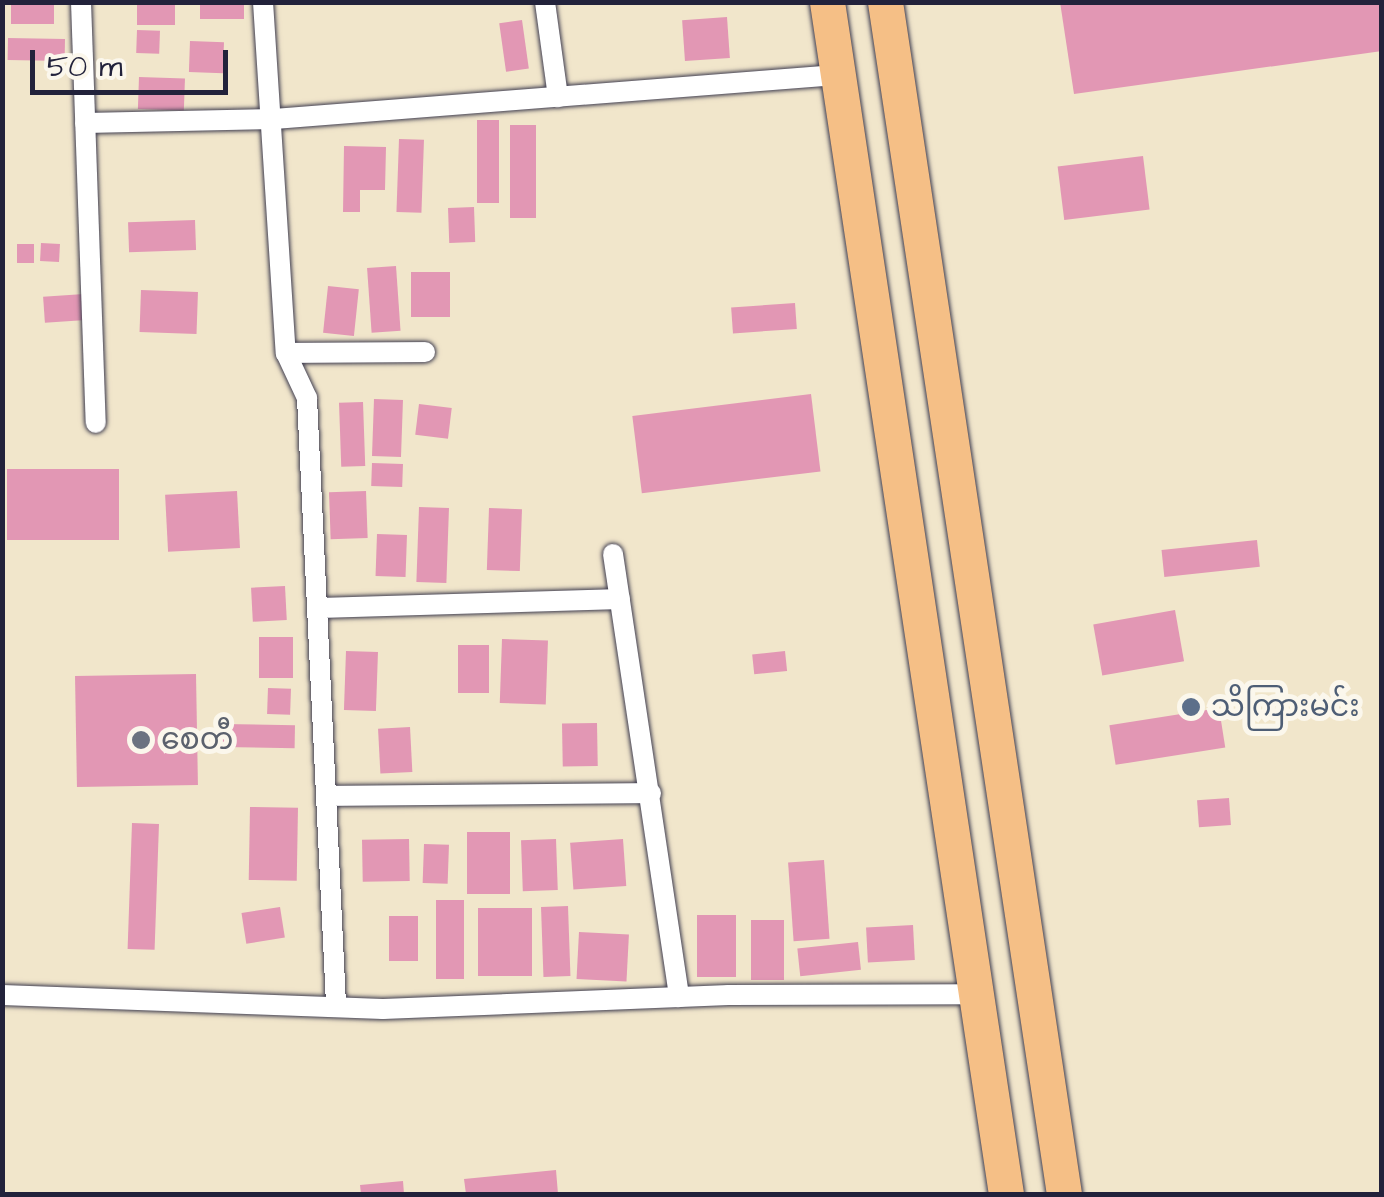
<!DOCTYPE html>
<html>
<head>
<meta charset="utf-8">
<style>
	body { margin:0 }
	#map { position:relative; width:1384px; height:1197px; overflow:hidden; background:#f1e6cb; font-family:"Architects Daughter","Noto Sans Myanmar",sans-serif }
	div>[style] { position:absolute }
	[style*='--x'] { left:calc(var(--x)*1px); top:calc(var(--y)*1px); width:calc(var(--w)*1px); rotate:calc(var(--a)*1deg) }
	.building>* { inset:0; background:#e297b4; transform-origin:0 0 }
	.roads { filter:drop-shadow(0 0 2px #413f51) drop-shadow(0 0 2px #413f51) }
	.minor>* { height:20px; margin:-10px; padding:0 10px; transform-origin:10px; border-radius:10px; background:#fff }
	.trunk>* { height:35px; margin:-17.5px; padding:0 17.5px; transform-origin:17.5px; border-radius:17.5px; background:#f5bf86 }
	.dots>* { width:28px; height:28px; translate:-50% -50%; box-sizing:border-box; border:5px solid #fbf7ec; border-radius:50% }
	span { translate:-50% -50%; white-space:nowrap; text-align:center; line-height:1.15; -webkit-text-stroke:10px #fbf7ec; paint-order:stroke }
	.service-label { font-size:30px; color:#4e5e75 }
	.left { translate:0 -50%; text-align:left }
	.worship-label { font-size:30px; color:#5b616d }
	.frame { position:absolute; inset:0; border:5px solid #22223b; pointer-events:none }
	.scale { position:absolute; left:30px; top:50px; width:198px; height:45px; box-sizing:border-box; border:5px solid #22223b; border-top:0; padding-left:12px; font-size:30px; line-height:35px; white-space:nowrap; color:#22223b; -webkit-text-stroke:8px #fbf7ec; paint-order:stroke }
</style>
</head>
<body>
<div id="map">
	<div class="building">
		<div style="left:200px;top:2px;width:44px;height:17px"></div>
		<div style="clip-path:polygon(1060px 2px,1382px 2px,1382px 51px,1074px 94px)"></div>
		<div style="left:175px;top:3px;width:22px;height:38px;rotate:90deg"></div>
		<div style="left:11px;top:4px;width:43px;height:20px"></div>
		<div style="left:727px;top:17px;width:41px;height:45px;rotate:86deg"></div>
		<div style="left:522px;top:20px;width:49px;height:23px;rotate:82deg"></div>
		<div style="left:137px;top:30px;width:23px;height:23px;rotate:2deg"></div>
		<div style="left:8px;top:38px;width:57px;height:22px;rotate:1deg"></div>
		<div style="left:190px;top:41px;width:34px;height:31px;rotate:2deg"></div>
		<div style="left:139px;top:77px;width:46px;height:32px;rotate:2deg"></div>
		<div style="left:477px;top:120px;width:22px;height:83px"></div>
		<div style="left:510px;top:125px;width:26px;height:93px"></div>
		<div style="left:399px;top:139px;width:25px;height:73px;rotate:2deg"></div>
		<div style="clip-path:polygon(344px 146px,386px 147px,385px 190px,360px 190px,360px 212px,343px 212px)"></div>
		<div style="left:1143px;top:156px;width:54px;height:86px;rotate:83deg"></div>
		<div style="left:474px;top:207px;width:35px;height:26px;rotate:88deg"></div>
		<div style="left:195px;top:220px;width:30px;height:67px;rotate:88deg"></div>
		<div style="left:41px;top:243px;width:19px;height:18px;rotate:3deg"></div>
		<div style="left:34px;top:244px;width:19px;height:17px;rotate:90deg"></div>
		<div style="left:396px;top:266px;width:65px;height:29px;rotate:86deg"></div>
		<div style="left:411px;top:272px;width:39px;height:45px"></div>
		<div style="left:328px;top:286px;width:31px;height:47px;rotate:6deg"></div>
		<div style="left:141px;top:290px;width:57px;height:42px;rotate:2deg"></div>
		<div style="left:84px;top:294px;width:26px;height:41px;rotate:86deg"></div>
		<div style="left:795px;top:303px;width:26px;height:64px;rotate:86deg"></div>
		<div style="left:811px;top:394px;width:78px;height:180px;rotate:83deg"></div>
		<div style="left:374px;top:399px;width:29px;height:57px;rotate:2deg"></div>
		<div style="left:363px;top:402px;width:64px;height:24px;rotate:88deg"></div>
		<div style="left:419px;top:404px;width:33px;height:31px;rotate:7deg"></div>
		<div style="left:372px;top:463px;width:31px;height:23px;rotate:2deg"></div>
		<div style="left:7px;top:469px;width:112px;height:71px"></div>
		<div style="left:237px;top:491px;width:57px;height:72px;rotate:87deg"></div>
		<div style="left:366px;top:491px;width:47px;height:37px;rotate:88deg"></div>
		<div style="left:419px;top:507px;width:30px;height:75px;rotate:2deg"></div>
		<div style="left:489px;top:508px;width:33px;height:62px;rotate:2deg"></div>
		<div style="left:377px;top:534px;width:30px;height:42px;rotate:2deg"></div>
		<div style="left:1257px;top:540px;width:27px;height:96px;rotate:84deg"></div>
		<div style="left:285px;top:586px;width:34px;height:34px;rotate:87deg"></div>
		<div style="left:1175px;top:610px;width:52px;height:83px;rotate:80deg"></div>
		<div style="left:259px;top:637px;width:34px;height:41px"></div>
		<div style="left:502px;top:639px;width:46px;height:64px;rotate:2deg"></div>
		<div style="left:458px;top:645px;width:31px;height:48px"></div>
		<div style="left:346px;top:651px;width:32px;height:59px;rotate:2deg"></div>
		<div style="left:785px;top:651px;width:20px;height:33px;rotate:84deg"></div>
		<div style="left:196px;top:674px;width:111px;height:121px;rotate:89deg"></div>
		<div style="left:268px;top:688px;width:23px;height:26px;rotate:2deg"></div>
		<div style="left:1219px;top:708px;width:40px;height:111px;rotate:81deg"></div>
		<div style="left:597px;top:723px;width:43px;height:35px;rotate:89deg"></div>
		<div style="left:222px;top:724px;width:73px;height:23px;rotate:1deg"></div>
		<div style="left:410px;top:727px;width:45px;height:32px;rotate:87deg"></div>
		<div style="left:1229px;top:798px;width:27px;height:32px;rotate:86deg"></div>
		<div style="left:250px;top:807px;width:48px;height:73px;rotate:1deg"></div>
		<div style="left:132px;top:823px;width:27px;height:126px;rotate:2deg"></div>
		<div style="left:467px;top:832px;width:43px;height:62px"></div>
		<div style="left:409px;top:839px;width:42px;height:47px;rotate:89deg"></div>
		<div style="left:556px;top:839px;width:51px;height:35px;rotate:88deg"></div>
		<div style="left:623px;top:839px;width:47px;height:53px;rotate:86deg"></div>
		<div style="left:424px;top:844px;width:25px;height:39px;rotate:2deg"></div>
		<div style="left:824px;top:860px;width:79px;height:36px;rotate:86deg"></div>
		<div style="left:436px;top:900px;width:28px;height:79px"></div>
		<div style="left:568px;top:906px;width:70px;height:27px;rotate:88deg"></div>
		<div style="left:280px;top:907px;width:31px;height:39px;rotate:81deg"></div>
		<div style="left:478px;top:908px;width:54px;height:68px"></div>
		<div style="left:697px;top:915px;width:39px;height:62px"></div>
		<div style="left:389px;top:916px;width:29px;height:45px"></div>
		<div style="left:751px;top:920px;width:33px;height:60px"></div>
		<div style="left:913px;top:925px;width:35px;height:47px;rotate:87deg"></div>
		<div style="left:579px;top:932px;width:50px;height:47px;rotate:3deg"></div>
		<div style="left:858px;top:942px;width:28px;height:61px;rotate:84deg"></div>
		<div style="clip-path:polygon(556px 1170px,558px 1194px,466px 1194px,464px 1179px)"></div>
		<div style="clip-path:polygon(403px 1181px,404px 1194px,361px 1194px,360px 1185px)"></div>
	</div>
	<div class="roads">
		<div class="minor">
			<div style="--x:81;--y:2;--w:421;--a:88"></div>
			<div style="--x:263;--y:2;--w:352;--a:86.3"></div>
			<div style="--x:286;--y:353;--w:50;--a:65"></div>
			<div style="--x:307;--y:398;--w:608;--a:87.26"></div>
			<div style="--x:545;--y:2;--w:96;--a:82.2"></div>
			<div style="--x:85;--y:123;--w:189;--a:-1.2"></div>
			<div style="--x:274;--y:119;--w:564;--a:-4.48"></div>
			<div style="--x:286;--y:353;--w:139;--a:-0.4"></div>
			<div style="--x:613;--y:554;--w:448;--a:81.5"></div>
			<div style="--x:321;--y:608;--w:299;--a:-1.7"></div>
			<div style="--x:328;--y:796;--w:323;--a:-0.5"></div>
			<div style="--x:2;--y:995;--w:381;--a:2.1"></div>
			<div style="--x:383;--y:1009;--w:346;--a:-2.3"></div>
			<div style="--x:729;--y:995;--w:247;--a:-0.2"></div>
		</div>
		<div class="trunk">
			<div style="--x:827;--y:2;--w:1205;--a:81.46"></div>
			<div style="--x:885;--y:2;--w:1205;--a:81.46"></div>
		</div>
	</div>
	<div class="dots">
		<div style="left:1191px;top:707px;background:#5c6f8a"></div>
		<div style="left:141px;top:740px;background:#6b7280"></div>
	</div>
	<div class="service-label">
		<span class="left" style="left:1211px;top:707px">သိကြားမင်း</span>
	</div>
	<div class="worship-label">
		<span class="left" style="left:161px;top:740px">စေတီ</span>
	</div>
	<div class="frame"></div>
	<div class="scale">50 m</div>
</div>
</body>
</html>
